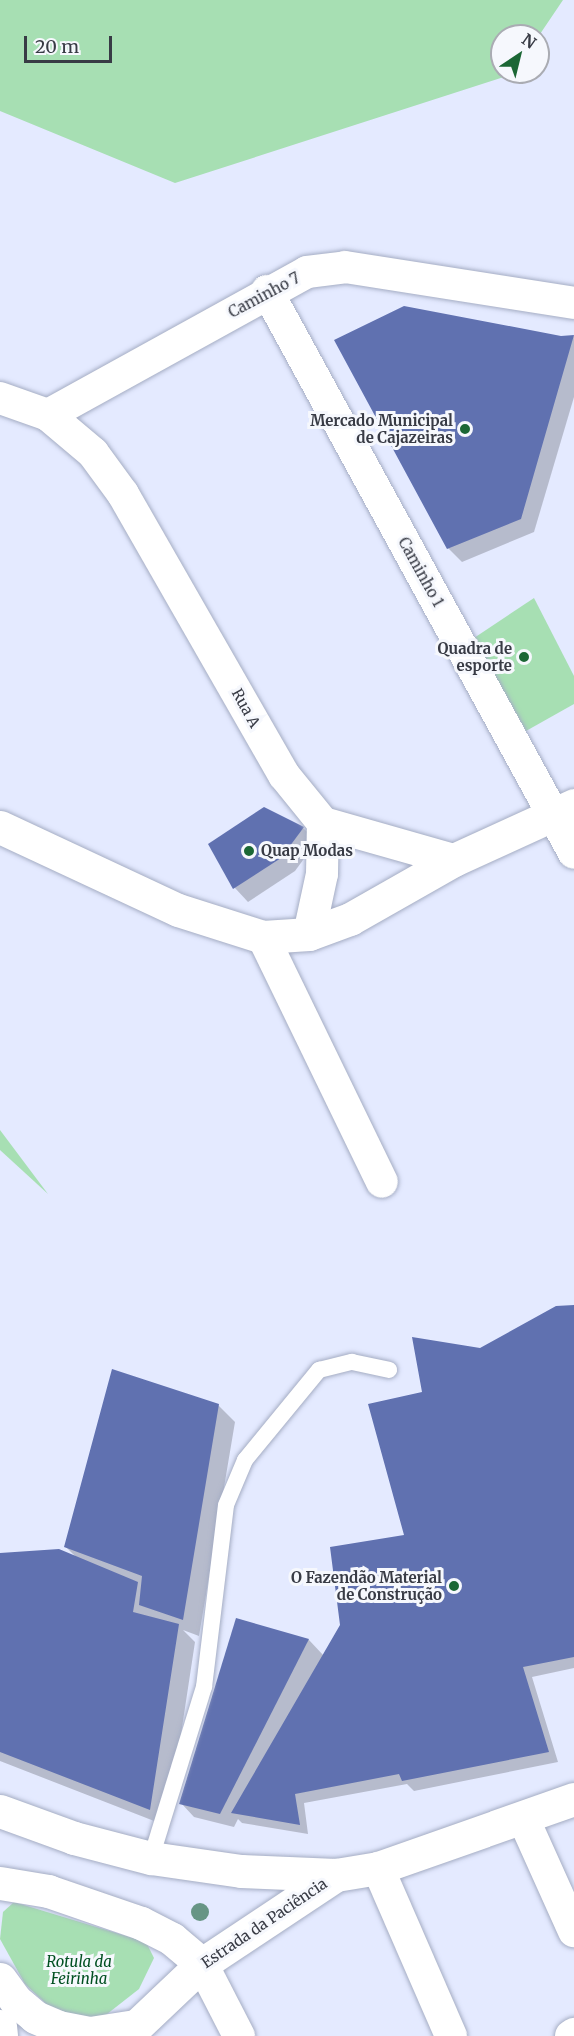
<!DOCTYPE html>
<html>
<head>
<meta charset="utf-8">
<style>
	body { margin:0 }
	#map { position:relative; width:574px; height:2036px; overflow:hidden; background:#e4eaff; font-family:Merriweather,serif }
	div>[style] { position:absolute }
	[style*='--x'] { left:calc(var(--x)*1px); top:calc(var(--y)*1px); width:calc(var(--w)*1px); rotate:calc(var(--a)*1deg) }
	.green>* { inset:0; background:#a7dfb3 }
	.shadow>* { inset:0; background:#0003 }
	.building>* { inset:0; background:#6071b0 }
	.roads { filter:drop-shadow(0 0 2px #a5adc4) drop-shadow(0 0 2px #a5adc4) }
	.lane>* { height:16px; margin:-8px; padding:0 8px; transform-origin:8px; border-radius:8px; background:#fff }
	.street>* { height:32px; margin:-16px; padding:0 16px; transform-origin:16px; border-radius:16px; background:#fff }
	.secondary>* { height:33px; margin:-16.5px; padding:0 16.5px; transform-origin:16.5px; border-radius:16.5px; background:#fff }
	.trees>* { width:18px; height:18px; margin:-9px; border-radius:50%; background:#679585 }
	.dots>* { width:16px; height:16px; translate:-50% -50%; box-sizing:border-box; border:3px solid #f6f8fd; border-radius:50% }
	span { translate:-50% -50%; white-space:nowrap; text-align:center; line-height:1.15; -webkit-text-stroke:6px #f6f8fd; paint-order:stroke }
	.street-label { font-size:15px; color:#383b45 }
	.poi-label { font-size:15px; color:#383b45; font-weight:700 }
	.right { translate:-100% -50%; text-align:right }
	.left { translate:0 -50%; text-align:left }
	.park-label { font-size:15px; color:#005021; font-style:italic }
	.north { position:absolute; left:490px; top:24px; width:60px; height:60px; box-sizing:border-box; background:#f6f8fd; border:2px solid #aaacb3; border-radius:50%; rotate:35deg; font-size:16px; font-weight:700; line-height:24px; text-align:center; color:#383b45 }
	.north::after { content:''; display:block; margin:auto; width:21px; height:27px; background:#1b6735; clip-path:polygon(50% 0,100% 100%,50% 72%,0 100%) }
	.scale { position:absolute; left:24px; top:36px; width:88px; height:27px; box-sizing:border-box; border:3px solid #383b45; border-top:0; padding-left:8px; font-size:18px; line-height:21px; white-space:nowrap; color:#383b45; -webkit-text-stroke:4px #f6f8fd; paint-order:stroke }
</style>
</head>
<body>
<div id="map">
	<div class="green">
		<div style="clip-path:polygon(0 0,563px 0,538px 37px,502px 36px,502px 72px,513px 74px,175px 183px,0 111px)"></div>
		<div style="clip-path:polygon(534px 598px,574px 676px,574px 704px,526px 731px,474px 638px)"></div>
		<div style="clip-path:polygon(0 1130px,48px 1194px,0 1150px)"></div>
		<div style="clip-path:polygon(14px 1902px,146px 1942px,154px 1958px,139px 1989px,102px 2018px,58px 2015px,25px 1984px,0 1939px,3px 1912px)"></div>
	</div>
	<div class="shadow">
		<div style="clip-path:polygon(574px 336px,574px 397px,534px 532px,462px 562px,448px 548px,561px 338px)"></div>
		<div style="clip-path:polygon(303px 828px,317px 841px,295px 871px,248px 902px,235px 888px,210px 844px)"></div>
		<div style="clip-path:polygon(574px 1307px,574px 1668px,532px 1677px,558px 1762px,414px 1791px,407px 1784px,304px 1803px,308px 1834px,242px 1823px,238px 1819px,234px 1827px,194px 1817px,181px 1803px,237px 1620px,309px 1640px,324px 1656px,406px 1536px,424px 1393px,480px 1349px)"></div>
		<div style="clip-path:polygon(218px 1405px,235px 1422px,199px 1636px,183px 1630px,195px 1642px,167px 1826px,0 1761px,0 1555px,77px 1558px,65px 1546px)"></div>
	</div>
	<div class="building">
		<div style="clip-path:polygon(404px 306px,561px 336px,574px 335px,521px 519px,447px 549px,334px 340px)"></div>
		<div style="clip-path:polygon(264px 807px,304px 827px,281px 858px,233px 889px,208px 844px)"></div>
		<div style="clip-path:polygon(574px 1305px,574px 1657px,523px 1667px,549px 1752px,402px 1781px,399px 1774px,295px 1794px,300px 1825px,231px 1813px,340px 1625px,330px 1547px,404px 1535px,368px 1404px,422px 1392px,412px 1337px,480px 1348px,556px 1306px)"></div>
		<div style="clip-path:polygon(112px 1369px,219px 1404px,183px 1620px,139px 1605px,142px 1576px,64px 1547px)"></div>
		<div style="clip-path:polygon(59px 1549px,138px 1582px,133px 1612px,179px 1624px,150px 1810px,0 1752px,0 1553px)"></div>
		<div style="clip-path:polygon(236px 1618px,309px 1639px,220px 1814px,179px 1804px)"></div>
	</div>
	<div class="roads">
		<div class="lane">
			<div style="--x:151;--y:1858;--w:179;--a:-72.8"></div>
			<div style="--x:204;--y:1687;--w:183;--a:-83.1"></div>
			<div style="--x:226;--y:1505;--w:49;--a:-67.1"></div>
			<div style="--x:245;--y:1460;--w:117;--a:-50.6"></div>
			<div style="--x:319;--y:1370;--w:34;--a:-14"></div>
			<div style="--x:352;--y:1362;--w:38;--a:12"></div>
		</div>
		<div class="street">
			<div style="--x:267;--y:291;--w:640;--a:61.35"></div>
			<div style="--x:0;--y:398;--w:51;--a:19.5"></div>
			<div style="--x:48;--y:415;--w:59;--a:40.2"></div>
			<div style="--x:93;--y:453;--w:51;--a:53.8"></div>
			<div style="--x:123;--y:494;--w:324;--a:60.2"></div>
			<div style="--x:284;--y:775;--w:62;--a:50.9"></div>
			<div style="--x:323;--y:823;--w:136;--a:15.8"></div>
			<div style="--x:48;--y:415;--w:296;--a:-28.9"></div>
			<div style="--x:307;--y:272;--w:38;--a:-7"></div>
			<div style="--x:345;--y:267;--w:232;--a:8.9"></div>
			<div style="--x:309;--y:934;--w:61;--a:-77.8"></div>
			<div style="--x:322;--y:874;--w:51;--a:-88.9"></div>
			<div style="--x:263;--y:937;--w:272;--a:64.1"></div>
			<div style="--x:524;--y:1820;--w:122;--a:65.8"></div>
			<div style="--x:378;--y:1868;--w:183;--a:66.5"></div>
			<div style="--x:202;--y:1964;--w:81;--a:62.8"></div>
			<div style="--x:571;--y:2036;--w:4;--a:-34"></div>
		</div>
		<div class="secondary">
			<div style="--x:0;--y:827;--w:196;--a:25"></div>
			<div style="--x:178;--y:910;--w:89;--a:17.6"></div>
			<div style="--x:263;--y:937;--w:46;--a:-3.7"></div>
			<div style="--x:309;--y:934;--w:44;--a:-20.1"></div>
			<div style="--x:350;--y:919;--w:120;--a:-29.6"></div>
			<div style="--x:454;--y:860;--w:132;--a:-24.6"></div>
			<div style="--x:0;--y:1811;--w:79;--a:20"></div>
			<div style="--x:74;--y:1838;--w:80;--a:14.6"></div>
			<div style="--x:151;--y:1858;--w:91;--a:8.2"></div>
			<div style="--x:241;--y:1871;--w:95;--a:2.4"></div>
			<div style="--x:336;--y:1875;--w:43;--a:-9.5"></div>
			<div style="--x:378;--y:1868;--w:208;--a:-19.4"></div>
			<div style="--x:0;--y:1883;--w:49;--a:9.5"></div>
			<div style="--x:48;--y:1891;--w:98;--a:19"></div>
			<div style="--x:141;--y:1923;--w:35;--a:27"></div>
			<div style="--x:172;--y:1939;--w:39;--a:40"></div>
			<div style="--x:0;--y:1979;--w:26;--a:54"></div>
			<div style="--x:15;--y:2000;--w:26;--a:40"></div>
			<div style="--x:35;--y:2017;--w:25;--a:23"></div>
			<div style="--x:58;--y:2027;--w:33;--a:11"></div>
			<div style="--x:90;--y:2033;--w:47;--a:-8.7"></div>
			<div style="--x:0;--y:2026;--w:10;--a:84"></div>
			<div style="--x:126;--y:2036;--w:105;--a:-43.5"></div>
			<div style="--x:202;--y:1964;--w:161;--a:-33.6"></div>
		</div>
	</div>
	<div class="trees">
		<div style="left:200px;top:1912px"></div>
	</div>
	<div class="dots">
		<div style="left:465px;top:429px;background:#1b6735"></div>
		<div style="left:524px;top:657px;background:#1b6735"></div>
		<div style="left:249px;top:851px;background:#1b6735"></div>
		<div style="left:454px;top:1586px;background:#1b6735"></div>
	</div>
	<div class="street-label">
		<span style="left:264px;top:295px;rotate:-28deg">Caminho 7</span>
		<span style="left:421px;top:572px;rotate:61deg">Caminho 1</span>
		<span style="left:246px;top:708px;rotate:61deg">Rua A</span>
		<span style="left:264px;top:1923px;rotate:-34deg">Estrada da Paciência</span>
	</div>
	<div class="poi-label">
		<span class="right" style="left:453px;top:429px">Mercado Municipal<br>de Cajazeiras</span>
		<span class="right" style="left:512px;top:657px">Quadra de<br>esporte</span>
		<span class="left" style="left:261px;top:851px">Quap Modas</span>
		<span class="right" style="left:442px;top:1586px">O Fazendão Material<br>de Construção</span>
	</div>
	<div class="park-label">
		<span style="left:79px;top:1970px">Rotula da<br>Feirinha</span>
	</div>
	<div class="north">N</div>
	<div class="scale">20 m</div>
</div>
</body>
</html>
